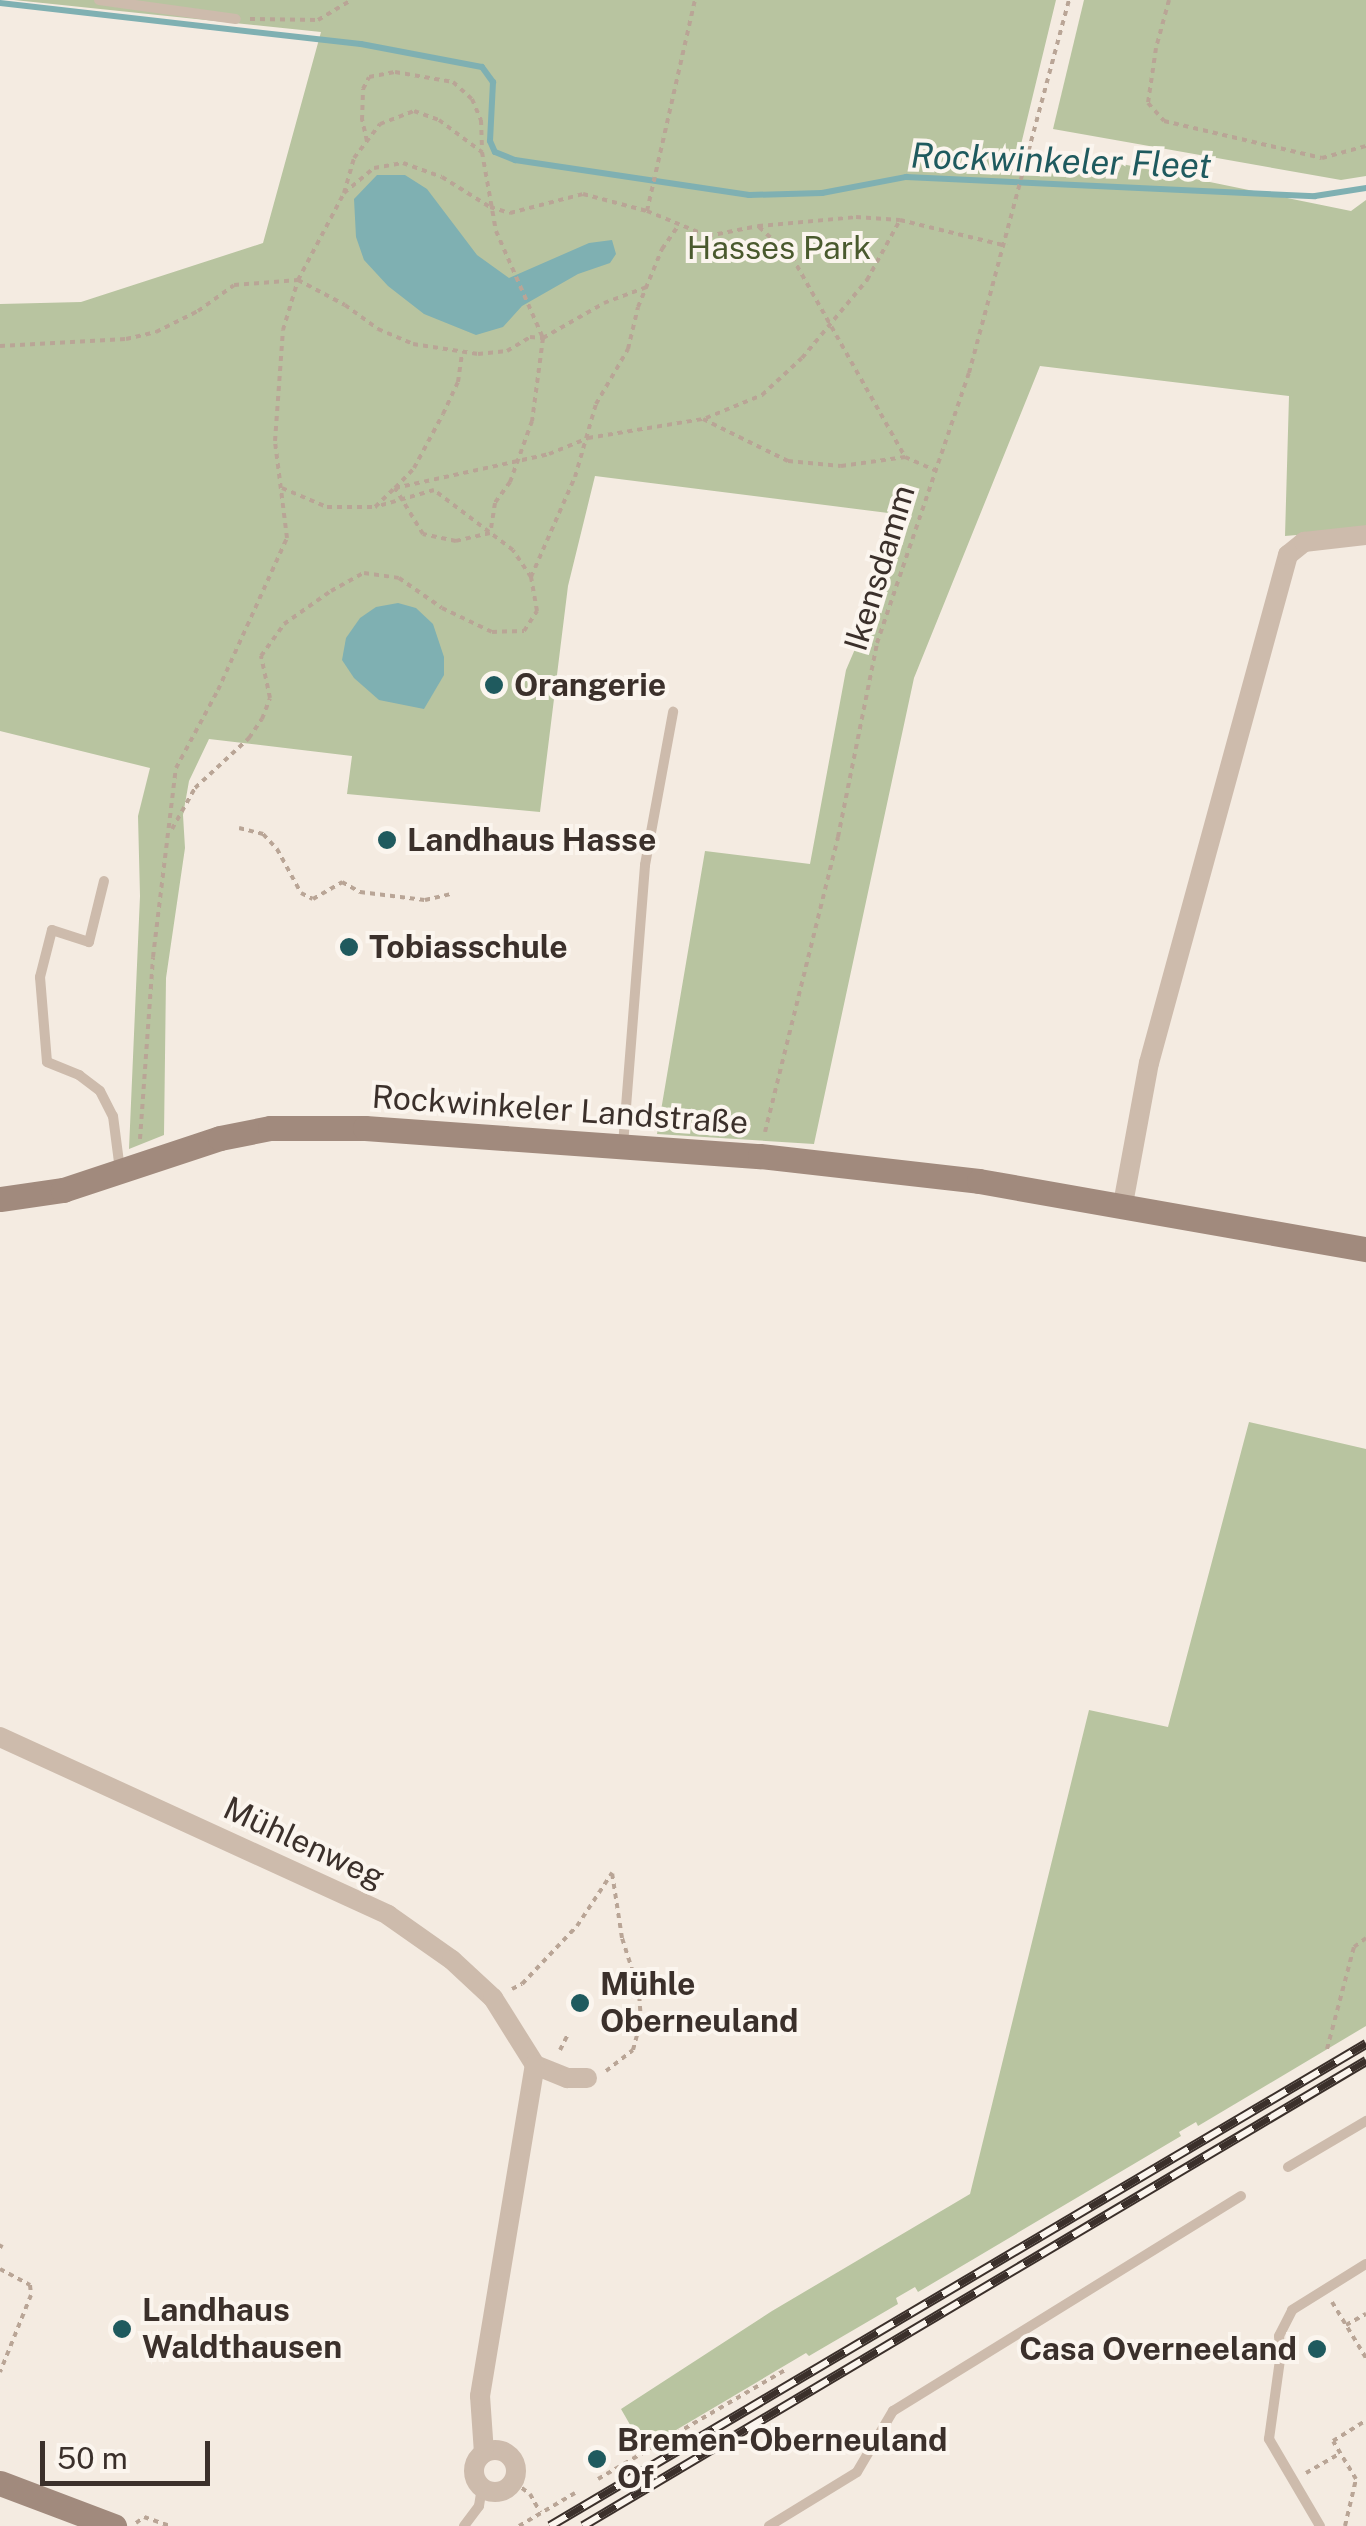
<!DOCTYPE html>
<html>
<head>
<meta charset="utf-8">
<style>
	body { margin:0 }
	#map { position:relative; width:1366px; height:2526px; overflow:hidden; background:#f4ebe1; font-family:"Public Sans",sans-serif }
	div>[style] { position:absolute }
	[style*='--x'] { left:calc(var(--x)*1px); top:calc(var(--y)*1px); width:calc(var(--w)*1px); rotate:calc(var(--a)*1deg) }
	.green>* { inset:0; background:#b8c4a0 }
	.water>* { inset:0; background:#7fb0b2 }
	.stream>* { height:6px; margin:-3px; padding:0 3px; transform-origin:3px; border-radius:3px; background:#7fb0b2 }
	.path>* { height:4px; margin-top:-2px; transform-origin:0; background:repeating-linear-gradient(90deg,#b9a596 0 5px,transparent 0 10px) }
	.lane>* { height:10px; margin:-5px; padding:0 5px; transform-origin:5px; border-radius:5px; background:#cdbbac }
	.street>* { height:20px; margin:-10px; padding:0 10px; transform-origin:10px; border-radius:10px; background:#cdbbac }
	.street>.ring { margin:-10px; padding:0; box-sizing:content-box; background:none; border:20px solid #cdbbac; border-radius:50% }
	.secondary>* { height:25px; margin:-12.5px; padding:0 12.5px; transform-origin:12.5px; border-radius:12.5px; background:#a18a7d }
	.rail>* { height:10px; margin-top:-5px; transform-origin:0; background:repeating-linear-gradient(90deg,#fbf5ee 0 19px,#3b302b 0 38px); box-sizing:border-box; border-block:2px solid #3b302b }
	.dots>* { width:28px; height:28px; translate:-50% -50%; box-sizing:border-box; border:5px solid #fbf5ee; border-radius:50% }
	span { translate:-50% -50%; white-space:nowrap; text-align:center; line-height:1.15; -webkit-text-stroke:8px #fbf5ee; paint-order:stroke }
	.park-label { font-size:32px; color:#4a5a2e }
	.street-label { font-size:32px; color:#3b302b }
	.poi-label { font-size:32px; color:#3b302b; font-weight:700 }
	.left { translate:0 -50%; text-align:left }
	.right { translate:-100% -50%; text-align:right }
	.water-label { font-size:35px; color:#1f5a5e; font-style:italic }
	.scale { position:absolute; left:40px; top:2441px; width:170px; height:45px; box-sizing:border-box; border:5px solid #3b302b; border-top:0; padding-left:12px; font-size:30px; line-height:35px; white-space:nowrap; color:#3b302b; -webkit-text-stroke:8px #fbf5ee; paint-order:stroke }
</style>
</head>
<body>
<div id="map">
	<div class="green">
		<div style="clip-path:polygon(14px 0,1056px 0,1017px 161px,1116px 178px,1122px 164px,1351px 211px,1366px 200px,1366px 529px,1285px 536px,1289px 396px,1040px 366px,914px 678px,814px 1144px,657px 1134px,705px 851px,810px 864px,846px 670px,912px 516px,595px 476px,568px 586px,540px 812px,347px 794px,352px 756px,209px 739px,189px 781px,183px 815px,185px 848px,166px 978px,164px 1135px,129px 1149px,140px 896px,138px 816px,150px 768px,0 731px,0 304px,81px 302px,263px 243px,321px 32px)"></div>
		<div style="clip-path:polygon(1084px 0,1366px 0,1366px 176px,1341px 180px,1053px 129px)"></div>
		<div style="clip-path:polygon(1249px 1422px,1366px 1449px,1366px 2026px,1198px 2126px,1196px 2122px,1179px 2132px,1181px 2136px,918px 2292px,915px 2287px,896px 2298px,898px 2304px,809px 2356px,806px 2353px,644px 2449px,621px 2409px,772px 2311px,970px 2194px,1089px 1710px,1168px 1727px)"></div>
	</div>
	<div class="water">
		<div style="clip-path:polygon(377px 175px,405px 175px,427px 189px,477px 255px,509px 278px,589px 243px,612px 240px,616px 254px,610px 263px,578px 274px,522px 306px,503px 327px,476px 335px,424px 314px,388px 286px,364px 260px,356px 237px,354px 199px)"></div>
		<div style="clip-path:polygon(398px 603px,416px 608px,433px 624px,444px 657px,444px 675px,424px 709px,379px 700px,354px 678px,342px 660px,346px 638px,360px 618px,376px 607px)"></div>
	</div>
	<div class="stream">
		<div style="--x:0;--y:3;--w:363;--a:6.5"></div>
		<div style="--x:361;--y:44;--w:123;--a:10.8"></div>
		<div style="--x:482;--y:67;--w:19;--a:54"></div>
		<div style="--x:493;--y:82;--w:59;--a:92.9"></div>
		<div style="--x:490;--y:141;--w:12;--a:66"></div>
		<div style="--x:495;--y:152;--w:22;--a:22"></div>
		<div style="--x:515;--y:160;--w:237;--a:8.5"></div>
		<div style="--x:749;--y:195;--w:73;--a:-1.6"></div>
		<div style="--x:822;--y:193;--w:86;--a:-10.8"></div>
		<div style="--x:906;--y:177;--w:409;--a:2.7"></div>
		<div style="--x:1315;--y:196;--w:52;--a:-8.9"></div>
	</div>
	<div class="path">
		<div style="--x:1169;--y:0;--w:50;--a:105.2"></div>
		<div style="--x:1156;--y:48;--w:56;--a:98.3"></div>
		<div style="--x:1148;--y:103;--w:24;--a:48"></div>
		<div style="--x:1164;--y:121;--w:162;--a:13.2"></div>
		<div style="--x:1322;--y:158;--w:46;--a:-15.3"></div>
		<div style="--x:250;--y:19;--w:68;--a:0.8"></div>
		<div style="--x:318;--y:20;--w:39;--a:-31"></div>
		<div style="--x:367;--y:141;--w:22;--a:-103"></div>
		<div style="--x:362;--y:120;--w:31;--a:-88"></div>
		<div style="--x:363;--y:89;--w:13;--a:-63"></div>
		<div style="--x:369;--y:77;--w:26;--a:-11"></div>
		<div style="--x:395;--y:72;--w:59;--a:9.8"></div>
		<div style="--x:453;--y:82;--w:25;--a:42"></div>
		<div style="--x:472;--y:99;--w:23;--a:67"></div>
		<div style="--x:481;--y:120;--w:30;--a:88"></div>
		<div style="--x:344;--y:193;--w:36;--a:-74"></div>
		<div style="--x:354;--y:158;--w:43;--a:-52.6"></div>
		<div style="--x:380;--y:124;--w:36;--a:-21"></div>
		<div style="--x:414;--y:111;--w:27;--a:20"></div>
		<div style="--x:439;--y:120;--w:54;--a:36.7"></div>
		<div style="--x:482;--y:152;--w:80;--a:80"></div>
		<div style="--x:496;--y:231;--w:117;--a:66.3"></div>
		<div style="--x:543;--y:338;--w:84;--a:97.5"></div>
		<div style="--x:532;--y:421;--w:65;--a:109.8"></div>
		<div style="--x:510;--y:482;--w:26;--a:126"></div>
		<div style="--x:495;--y:503;--w:30;--a:99"></div>
		<div style="--x:490;--y:533;--w:35;--a:167"></div>
		<div style="--x:456;--y:541;--w:34;--a:-168"></div>
		<div style="--x:423;--y:534;--w:54;--a:-121.3"></div>
		<div style="--x:395;--y:488;--w:28;--a:-46"></div>
		<div style="--x:414;--y:468;--w:61;--a:-61.8"></div>
		<div style="--x:443;--y:414;--w:35;--a:-65"></div>
		<div style="--x:458;--y:382;--w:30;--a:-82"></div>
		<div style="--x:647;--y:211;--w:216;--a:-77.2"></div>
		<div style="--x:759;--y:227;--w:45;--a:42.3"></div>
		<div style="--x:792;--y:257;--w:230;--a:60.5"></div>
		<div style="--x:0;--y:346;--w:126;--a:-3.2"></div>
		<div style="--x:126;--y:339;--w:31;--a:-13"></div>
		<div style="--x:156;--y:332;--w:47;--a:-26.6"></div>
		<div style="--x:198;--y:311;--w:44;--a:-35.8"></div>
		<div style="--x:234;--y:285;--w:64;--a:-4.5"></div>
		<div style="--x:298;--y:280;--w:98;--a:-62.1"></div>
		<div style="--x:344;--y:193;--w:39;--a:-40"></div>
		<div style="--x:374;--y:168;--w:29;--a:-10"></div>
		<div style="--x:403;--y:163;--w:41;--a:19.7"></div>
		<div style="--x:442;--y:177;--w:57;--a:32"></div>
		<div style="--x:490;--y:207;--w:21;--a:17"></div>
		<div style="--x:510;--y:213;--w:75;--a:-14.6"></div>
		<div style="--x:583;--y:194;--w:66;--a:14.9"></div>
		<div style="--x:647;--y:211;--w:66;--a:22.3"></div>
		<div style="--x:708;--y:236;--w:51;--a:-11.3"></div>
		<div style="--x:758;--y:226;--w:98;--a:-5.2"></div>
		<div style="--x:856;--y:217;--w:44;--a:3.9"></div>
		<div style="--x:900;--y:220;--w:110;--a:13.7"></div>
		<div style="--x:706;--y:418;--w:61;--a:-22.3"></div>
		<div style="--x:762;--y:395;--w:54;--a:-42.8"></div>
		<div style="--x:802;--y:358;--w:102;--a:-50.2"></div>
		<div style="--x:867;--y:280;--w:68;--a:-61.2"></div>
		<div style="--x:282;--y:488;--w:49;--a:22.9"></div>
		<div style="--x:327;--y:507;--w:47;--a:0"></div>
		<div style="--x:531;--y:577;--w:109;--a:-66.3"></div>
		<div style="--x:575;--y:477;--w:76;--a:-74"></div>
		<div style="--x:596;--y:404;--w:64;--a:-59.8"></div>
		<div style="--x:628;--y:349;--w:43;--a:-76.6"></div>
		<div style="--x:638;--y:307;--w:63;--a:-67.5"></div>
		<div style="--x:662;--y:249;--w:29;--a:-55"></div>
		<div style="--x:239;--y:828;--w:25;--a:14"></div>
		<div style="--x:263;--y:834;--w:21;--a:47"></div>
		<div style="--x:277;--y:849;--w:50;--a:61.4"></div>
		<div style="--x:301;--y:893;--w:13;--a:27"></div>
		<div style="--x:313;--y:899;--w:34;--a:-30"></div>
		<div style="--x:342;--y:882;--w:21;--a:29"></div>
		<div style="--x:360;--y:892;--w:65;--a:7"></div>
		<div style="--x:425;--y:900;--w:26;--a:-13"></div>
		<div style="--x:172;--y:829;--w:47;--a:-60.7"></div>
		<div style="--x:195;--y:788;--w:74;--a:-42.8"></div>
		<div style="--x:249;--y:738;--w:23;--a:-56"></div>
		<div style="--x:262;--y:719;--w:22;--a:-69"></div>
		<div style="--x:270;--y:698;--w:43;--a:-102.1"></div>
		<div style="--x:261;--y:656;--w:39;--a:-54"></div>
		<div style="--x:284;--y:624;--w:57;--a:-35.1"></div>
		<div style="--x:331;--y:591;--w:38;--a:-29"></div>
		<div style="--x:364;--y:573;--w:35;--a:8"></div>
		<div style="--x:399;--y:578;--w:52;--a:34.9"></div>
		<div style="--x:442;--y:608;--w:55;--a:25.6"></div>
		<div style="--x:492;--y:632;--w:32;--a:-2"></div>
		<div style="--x:524;--y:631;--w:24;--a:-57"></div>
		<div style="--x:537;--y:611;--w:35;--a:-100"></div>
		<div style="--x:531;--y:577;--w:32;--a:-124"></div>
		<div style="--x:513;--y:550;--w:99;--a:-142.8"></div>
		<div style="--x:434;--y:490;--w:61;--a:163.9"></div>
		<div style="--x:375;--y:507;--w:28;--a:-44"></div>
		<div style="--x:395;--y:488;--w:158;--a:-12.4"></div>
		<div style="--x:549;--y:454;--w:42;--a:-22.3"></div>
		<div style="--x:588;--y:438;--w:117;--a:-9.4"></div>
		<div style="--x:703;--y:419;--w:95;--a:26.3"></div>
		<div style="--x:788;--y:461;--w:53;--a:5.4"></div>
		<div style="--x:841;--y:466;--w:65;--a:-8"></div>
		<div style="--x:905;--y:457;--w:32;--a:24"></div>
		<div style="--x:765;--y:1132;--w:304;--a:-76.1"></div>
		<div style="--x:838;--y:837;--w:198;--a:-78.6"></div>
		<div style="--x:877;--y:643;--w:285;--a:-71.2"></div>
		<div style="--x:969;--y:373;--w:386;--a:-75"></div>
		<div style="--x:140;--y:1139;--w:182;--a:-85.9"></div>
		<div style="--x:153;--y:957;--w:190;--a:-83.1"></div>
		<div style="--x:176;--y:768;--w:89;--a:-61.7"></div>
		<div style="--x:218;--y:690;--w:167;--a:-65.6"></div>
		<div style="--x:287;--y:538;--w:98;--a:-97.1"></div>
		<div style="--x:275;--y:441;--w:111;--a:-85.9"></div>
		<div style="--x:283;--y:330;--w:52;--a:-73.3"></div>
		<div style="--x:298;--y:280;--w:53;--a:28"></div>
		<div style="--x:345;--y:305;--w:41;--a:36"></div>
		<div style="--x:378;--y:329;--w:38;--a:23"></div>
		<div style="--x:413;--y:344;--w:66;--a:8.7"></div>
		<div style="--x:478;--y:354;--w:29;--a:-6"></div>
		<div style="--x:507;--y:351;--w:27;--a:-31"></div>
		<div style="--x:530;--y:337;--w:13;--a:4"></div>
		<div style="--x:543;--y:338;--w:70;--a:-29.8"></div>
		<div style="--x:604;--y:303;--w:46;--a:-20.4"></div>
		<div style="--x:512;--y:1989;--w:11;--a:-27"></div>
		<div style="--x:522;--y:1984;--w:80;--a:-46.5"></div>
		<div style="--x:577;--y:1926;--w:64;--a:-56.6"></div>
		<div style="--x:1327;--y:2049;--w:106;--a:-75.2"></div>
		<div style="--x:1354;--y:1947;--w:15;--a:-37"></div>
		<div style="--x:560;--y:2050;--w:18;--a:-63"></div>
		<div style="--x:606;--y:2071;--w:34;--a:-38"></div>
		<div style="--x:633;--y:2050;--w:30;--a:-75"></div>
		<div style="--x:641;--y:2021;--w:30;--a:-94"></div>
		<div style="--x:639;--y:1991;--w:56;--a:-107.8"></div>
		<div style="--x:622;--y:1938;--w:66;--a:-98.7"></div>
		<div style="--x:0;--y:2248;--w:4;--a:-63"></div>
		<div style="--x:0;--y:2269;--w:34;--a:28"></div>
		<div style="--x:30;--y:2285;--w:10;--a:84"></div>
		<div style="--x:31;--y:2295;--w:83;--a:111.9"></div>
		<div style="--x:1332;--y:2302;--w:66;--a:58.7"></div>
		<div style="--x:1346;--y:2325;--w:23;--a:-29"></div>
		<div style="--x:1306;--y:2473;--w:39;--a:-30"></div>
		<div style="--x:598;--y:2479;--w:219;--a:-30.2"></div>
		<div style="--x:514;--y:2482;--w:20;--a:37"></div>
		<div style="--x:530;--y:2494;--w:21;--a:61"></div>
		<div style="--x:136;--y:2523;--w:10;--a:-37"></div>
		<div style="--x:144;--y:2517;--w:28;--a:19"></div>
		<div style="--x:519;--y:2526;--w:65;--a:-30.5"></div>
		<div style="--x:1345;--y:2526;--w:48;--a:-76.8"></div>
		<div style="--x:1356;--y:2479;--w:44;--a:-121.2"></div>
		<div style="--x:1333;--y:2441;--w:39;--a:-32"></div>
	</div>
	<div class="lane">
		<div style="--x:99;--y:0;--w:138;--a:7.9"></div>
		<div style="--x:104;--y:881;--w:63;--a:103.8"></div>
		<div style="--x:89;--y:942;--w:39;--a:-162"></div>
		<div style="--x:52;--y:930;--w:49;--a:104.3"></div>
		<div style="--x:40;--y:977;--w:85;--a:85.3"></div>
		<div style="--x:47;--y:1062;--w:35;--a:22"></div>
		<div style="--x:79;--y:1075;--w:26;--a:37"></div>
		<div style="--x:100;--y:1091;--w:28;--a:63"></div>
		<div style="--x:113;--y:1116;--w:54;--a:82.6"></div>
		<div style="--x:623;--y:1145;--w:281;--a:-85.5"></div>
		<div style="--x:645;--y:865;--w:156;--a:-79.6"></div>
		<div style="--x:1288;--y:2167;--w:91;--a:-30.5"></div>
		<div style="--x:464;--y:2526;--w:25;--a:-53"></div>
		<div style="--x:479;--y:2506;--w:18;--a:-81"></div>
		<div style="--x:769;--y:2526;--w:103;--a:-31.5"></div>
		<div style="--x:857;--y:2472;--w:71;--a:-59.5"></div>
		<div style="--x:893;--y:2411;--w:409;--a:-31.7"></div>
		<div style="--x:1320;--y:2526;--w:101;--a:-120.4"></div>
		<div style="--x:1269;--y:2439;--w:80;--a:-82.1"></div>
		<div style="--x:1280;--y:2360;--w:24;--a:-92"></div>
		<div style="--x:1279;--y:2336;--w:29;--a:-63"></div>
		<div style="--x:1292;--y:2310;--w:87;--a:-31.9"></div>
	</div>
	<div class="street">
		<div style="--x:1123;--y:1204;--w:143;--a:-79.6"></div>
		<div style="--x:1149;--y:1063;--w:527;--a:-74.7"></div>
		<div style="--x:1288;--y:555;--w:21;--a:-39"></div>
		<div style="--x:1304;--y:542;--w:62;--a:-6.4"></div>
		<div style="--x:0;--y:1737;--w:427;--a:24.6"></div>
		<div style="--x:388;--y:1915;--w:78;--a:35.1"></div>
		<div style="--x:452;--y:1960;--w:56;--a:42.8"></div>
		<div style="--x:493;--y:1998;--w:79;--a:57.9"></div>
		<div style="--x:535;--y:2065;--w:35;--a:22"></div>
		<div style="--x:567;--y:2078;--w:20;--a:0"></div>
		<div class="ring" style="left:474px;top:2450px;width:22px;height:22px"></div>
		<div style="--x:484;--y:2453;--w:57;--a:-94"></div>
		<div style="--x:480;--y:2396;--w:336;--a:-80.6"></div>
	</div>
	<div class="secondary">
		<div style="--x:0;--y:1199;--w:64;--a:-8.1"></div>
		<div style="--x:63;--y:1190;--w:165;--a:-18.3"></div>
		<div style="--x:220;--y:1138;--w:51;--a:-11.3"></div>
		<div style="--x:270;--y:1128;--w:95;--a:0"></div>
		<div style="--x:365;--y:1128;--w:396;--a:4.1"></div>
		<div style="--x:760;--y:1156;--w:220;--a:6.5"></div>
		<div style="--x:979;--y:1181;--w:393;--a:10"></div>
		<div style="--x:0;--y:2483;--w:122;--a:20.7"></div>
	</div>
	<div class="rail">
		<div style="--x:550;--y:2526;--w:948;--a:-30.57"></div>
		<div style="--x:583;--y:2526;--w:911;--a:-30.7"></div>
	</div>
	<div class="dots">
		<div style="left:494px;top:685px;background:#1f5a5e"></div>
		<div style="left:387px;top:840px;background:#1f5a5e"></div>
		<div style="left:349px;top:947px;background:#1f5a5e"></div>
		<div style="left:580px;top:2003px;background:#1f5a5e"></div>
		<div style="left:122px;top:2329px;background:#1f5a5e"></div>
		<div style="left:1317px;top:2349px;background:#1f5a5e"></div>
		<div style="left:597px;top:2459px;background:#1f5a5e"></div>
	</div>
	<div class="park-label">
		<span style="left:779px;top:248px">Hasses Park</span>
	</div>
	<div class="street-label">
		<span style="left:880px;top:568px;rotate:-73deg">Ikensdamm</span>
		<span style="left:560px;top:1110px;rotate:4deg">Rockwinkeler Landstraße</span>
		<span style="left:304px;top:1843px;rotate:25deg">Mühlenweg</span>
	</div>
	<div class="poi-label">
		<span class="left" style="left:514px;top:685px">Orangerie</span>
		<span class="left" style="left:407px;top:840px">Landhaus Hasse</span>
		<span class="left" style="left:369px;top:947px">Tobiasschule</span>
		<span class="left" style="left:600px;top:2003px">Mühle<br>Oberneuland</span>
		<span class="left" style="left:142px;top:2329px">Landhaus<br>Waldthausen</span>
		<span class="right" style="left:1297px;top:2349px">Casa Overneeland</span>
		<span class="left" style="left:617px;top:2459px">Bremen-Oberneuland<br>Of</span>
	</div>
	<div class="water-label">
		<span style="left:1061px;top:161px;rotate:2deg">Rockwinkeler Fleet</span>
	</div>
	<div class="scale">50 m</div>
</div>
</body>
</html>
